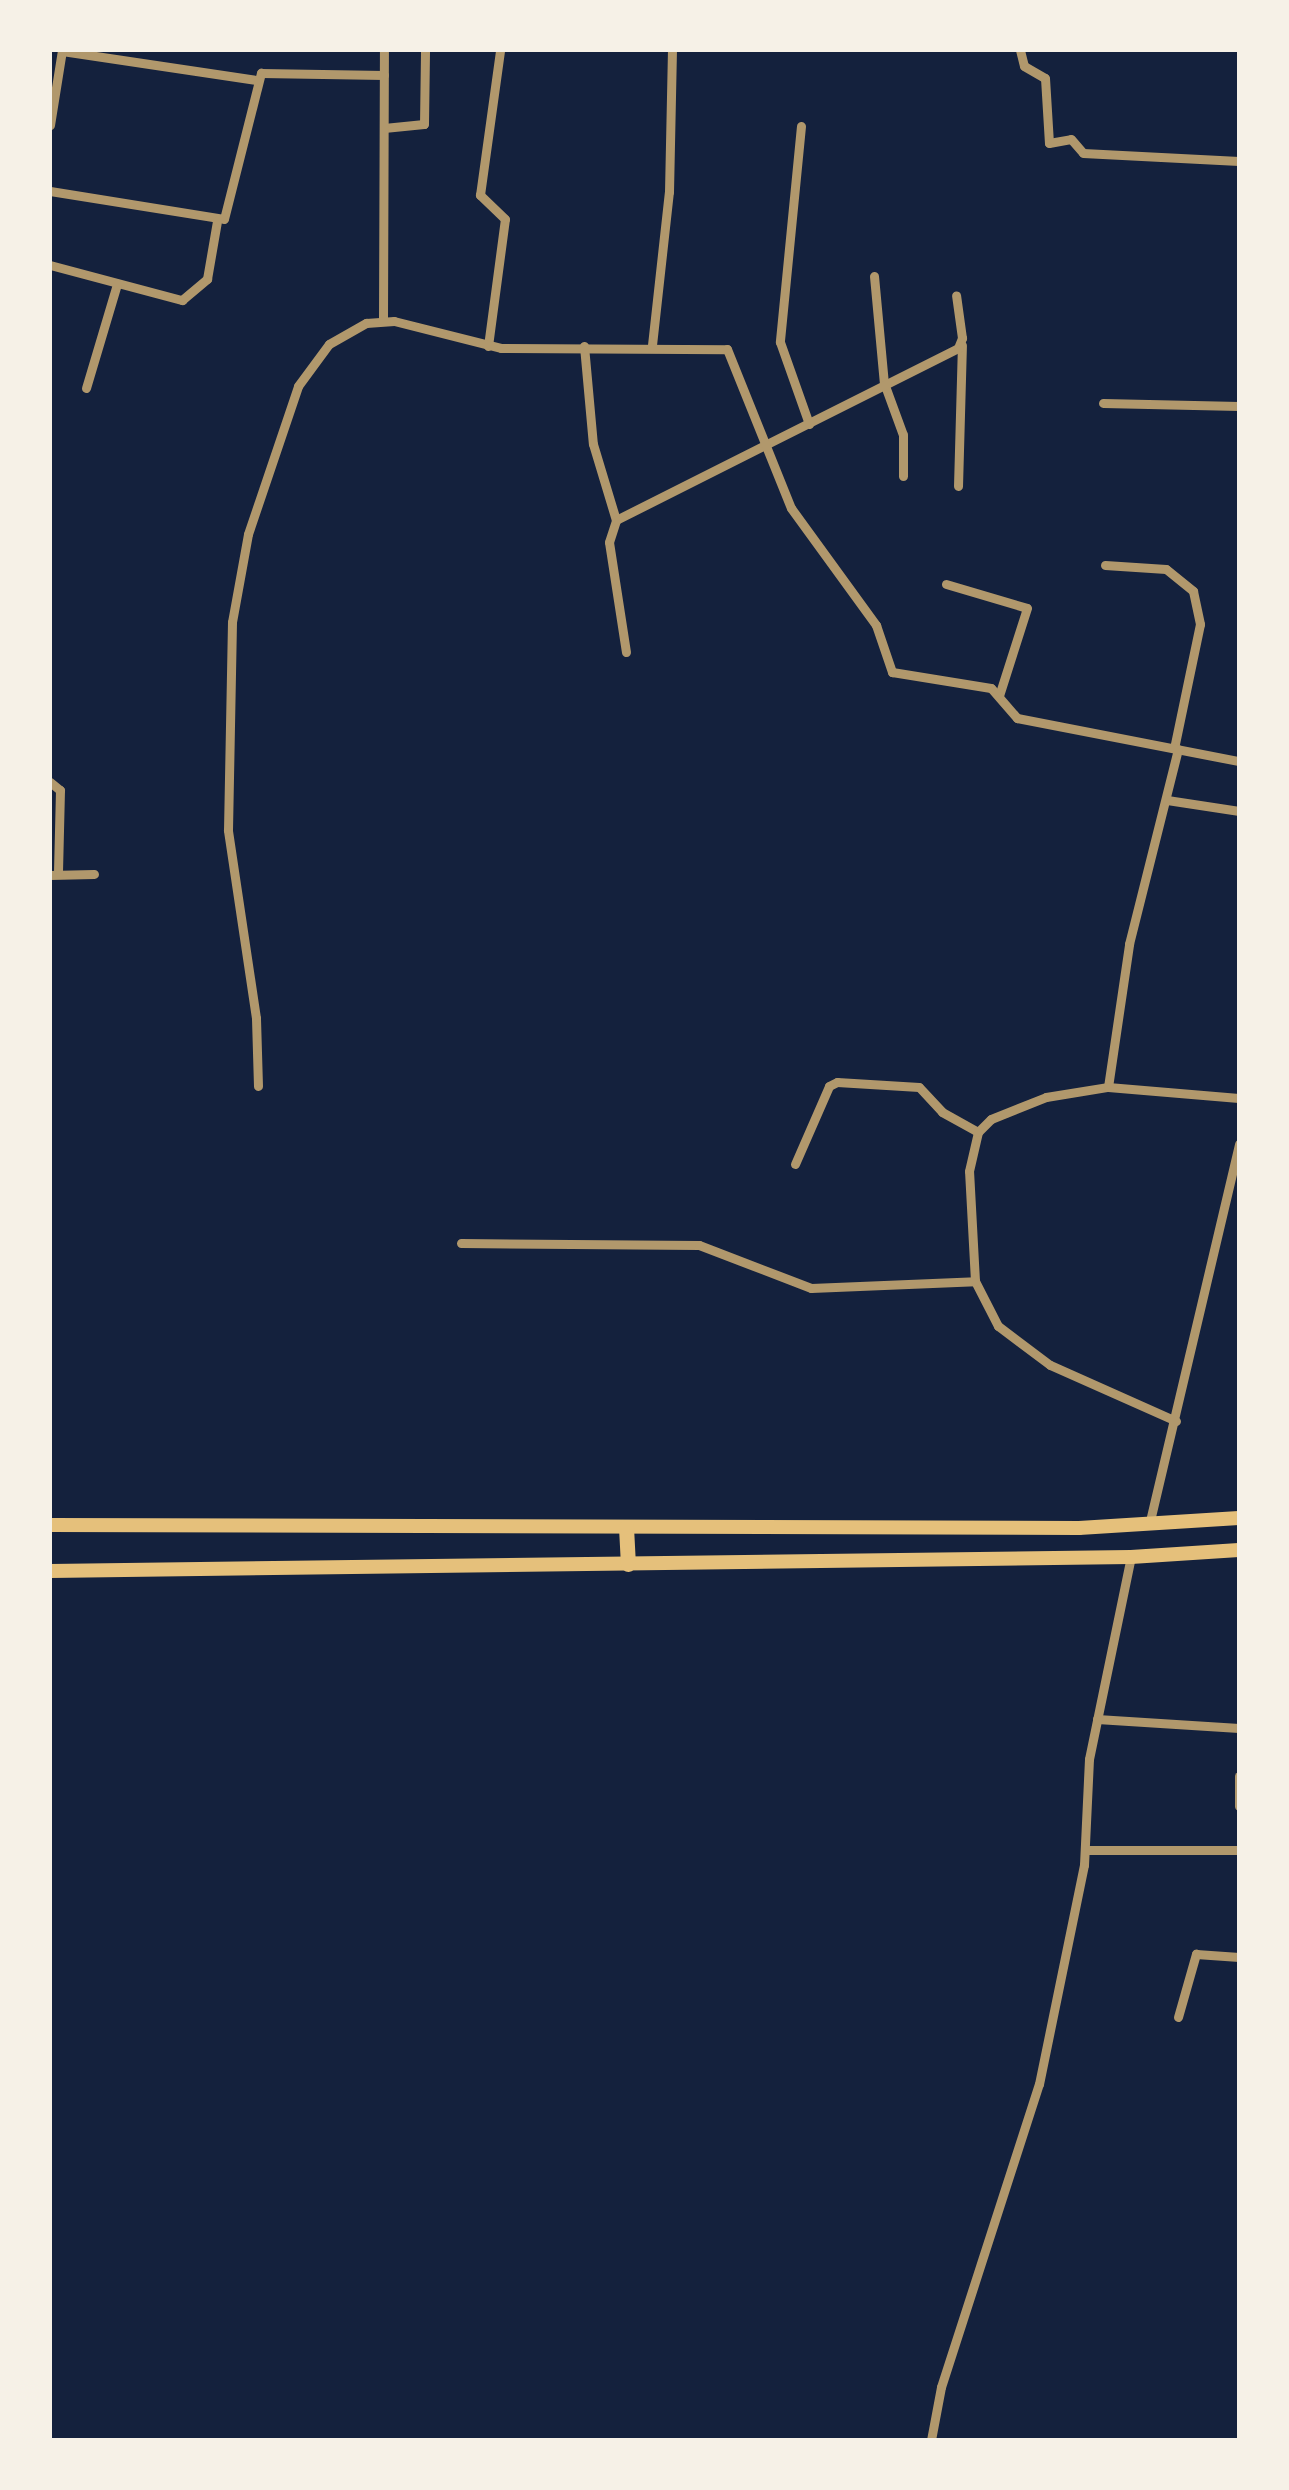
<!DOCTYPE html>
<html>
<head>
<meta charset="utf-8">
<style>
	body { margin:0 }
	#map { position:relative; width:1289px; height:2490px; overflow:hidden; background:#14213d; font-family:"Source Sans 3",sans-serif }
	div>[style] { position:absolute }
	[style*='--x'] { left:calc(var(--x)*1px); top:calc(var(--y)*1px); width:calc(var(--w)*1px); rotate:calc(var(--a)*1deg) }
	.minor>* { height:9px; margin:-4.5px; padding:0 4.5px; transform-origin:4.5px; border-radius:4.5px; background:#b1986c }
	.primary>* { height:14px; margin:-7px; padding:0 7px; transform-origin:7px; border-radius:7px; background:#e5c07b }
	.trunk>* { height:15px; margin:-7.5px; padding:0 7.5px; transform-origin:7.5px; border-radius:7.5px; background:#e5c07b }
	span { translate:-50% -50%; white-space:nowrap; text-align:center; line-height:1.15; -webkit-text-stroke:10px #f6f1e7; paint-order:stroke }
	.frame { position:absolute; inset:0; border:52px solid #f6f1e7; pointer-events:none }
</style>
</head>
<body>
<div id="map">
	<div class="minor">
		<div style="--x:1020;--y:50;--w:16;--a:76"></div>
		<div style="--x:1024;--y:66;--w:24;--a:30"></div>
		<div style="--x:1045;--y:78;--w:65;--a:86.5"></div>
		<div style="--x:1049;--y:143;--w:22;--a:-10"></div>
		<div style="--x:1071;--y:139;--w:18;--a:49"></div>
		<div style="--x:1083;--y:153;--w:156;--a:2.9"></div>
		<div style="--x:62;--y:51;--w:197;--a:8.5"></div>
		<div style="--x:50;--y:125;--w:76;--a:-80.9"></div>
		<div style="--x:801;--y:126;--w:217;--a:95.6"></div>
		<div style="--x:780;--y:342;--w:87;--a:70.5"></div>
		<div style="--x:384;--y:128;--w:40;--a:-5.7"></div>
		<div style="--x:424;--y:124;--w:74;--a:-89.2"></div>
		<div style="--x:50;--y:191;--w:176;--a:9.1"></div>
		<div style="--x:224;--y:219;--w:151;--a:-75.8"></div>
		<div style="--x:261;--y:73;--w:123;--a:0.9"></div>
		<div style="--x:50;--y:265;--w:137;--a:14.9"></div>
		<div style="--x:182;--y:300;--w:33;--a:-40"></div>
		<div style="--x:207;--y:279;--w:59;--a:-80.2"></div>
		<div style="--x:874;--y:276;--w:107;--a:84.7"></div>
		<div style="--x:884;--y:383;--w:55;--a:69.9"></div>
		<div style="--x:903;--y:435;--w:41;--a:90"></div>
		<div style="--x:383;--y:319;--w:269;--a:-89.8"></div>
		<div style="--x:652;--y:345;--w:154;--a:-83.7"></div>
		<div style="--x:669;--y:192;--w:142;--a:-88.8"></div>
		<div style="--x:488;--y:346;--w:128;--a:-82.4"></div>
		<div style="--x:505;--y:219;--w:35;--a:-136"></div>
		<div style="--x:480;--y:195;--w:146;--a:-82.1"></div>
		<div style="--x:584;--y:346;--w:98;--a:84.8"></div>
		<div style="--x:593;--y:444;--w:79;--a:73.2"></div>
		<div style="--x:86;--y:388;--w:109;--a:-73.4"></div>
		<div style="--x:1103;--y:403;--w:136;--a:1.3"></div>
		<div style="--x:958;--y:486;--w:141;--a:-88.4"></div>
		<div style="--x:1105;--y:565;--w:61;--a:3.8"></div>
		<div style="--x:1166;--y:569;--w:35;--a:39"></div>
		<div style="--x:1193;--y:591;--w:34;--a:78"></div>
		<div style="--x:1200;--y:624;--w:127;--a:101.8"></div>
		<div style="--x:946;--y:584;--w:84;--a:16.5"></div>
		<div style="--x:1027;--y:608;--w:92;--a:107.7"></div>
		<div style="--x:626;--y:652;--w:111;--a:-98.8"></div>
		<div style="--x:609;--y:542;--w:23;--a:-72"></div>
		<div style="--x:616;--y:520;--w:383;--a:-26.7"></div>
		<div style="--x:958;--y:348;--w:11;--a:-68"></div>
		<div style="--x:962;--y:338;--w:43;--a:-97.9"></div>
		<div style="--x:50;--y:782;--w:13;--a:39"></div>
		<div style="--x:60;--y:790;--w:84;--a:91.4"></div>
		<div style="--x:1167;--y:800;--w:73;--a:8.7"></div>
		<div style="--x:50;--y:875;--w:44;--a:-1.3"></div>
		<div style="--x:258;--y:1086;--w:68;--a:-91.7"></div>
		<div style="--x:256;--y:1018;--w:190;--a:-98.5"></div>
		<div style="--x:228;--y:830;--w:208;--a:-88.9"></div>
		<div style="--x:232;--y:622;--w:89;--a:-79.7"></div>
		<div style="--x:248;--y:534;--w:156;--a:-71.3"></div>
		<div style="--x:298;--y:386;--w:52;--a:-53.6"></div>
		<div style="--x:329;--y:344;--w:43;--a:-29.6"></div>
		<div style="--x:366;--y:323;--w:28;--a:-4"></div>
		<div style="--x:394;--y:321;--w:110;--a:14.2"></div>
		<div style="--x:501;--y:348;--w:226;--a:0.3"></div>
		<div style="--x:727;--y:349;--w:171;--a:68.1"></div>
		<div style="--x:791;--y:508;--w:145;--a:54"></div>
		<div style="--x:876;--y:625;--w:50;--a:71.2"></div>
		<div style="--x:892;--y:672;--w:100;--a:9.2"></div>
		<div style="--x:991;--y:688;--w:40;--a:49"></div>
		<div style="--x:1017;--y:718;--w:226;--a:11"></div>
		<div style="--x:1108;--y:1087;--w:145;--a:-81.6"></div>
		<div style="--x:1129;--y:944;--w:201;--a:-75.9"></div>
		<div style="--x:795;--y:1164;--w:85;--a:-66.4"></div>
		<div style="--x:829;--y:1086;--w:9;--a:-27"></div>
		<div style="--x:837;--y:1082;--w:82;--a:3.5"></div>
		<div style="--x:919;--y:1087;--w:34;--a:47"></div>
		<div style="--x:942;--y:1112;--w:41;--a:29.1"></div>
		<div style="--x:461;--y:1243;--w:238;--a:0.5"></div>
		<div style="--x:699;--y:1245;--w:120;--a:21"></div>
		<div style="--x:811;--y:1288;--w:164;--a:-2.4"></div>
		<div style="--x:1176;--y:1421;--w:138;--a:-156"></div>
		<div style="--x:1050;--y:1365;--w:65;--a:-143.1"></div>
		<div style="--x:998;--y:1326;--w:51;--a:-117.1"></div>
		<div style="--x:975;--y:1281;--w:110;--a:-93.1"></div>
		<div style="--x:969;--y:1171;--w:40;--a:-77"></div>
		<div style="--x:978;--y:1132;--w:18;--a:-45"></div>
		<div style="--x:991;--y:1119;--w:59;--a:-21.8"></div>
		<div style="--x:1046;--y:1097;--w:63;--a:-9.2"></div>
		<div style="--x:1108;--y:1087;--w:131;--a:4.8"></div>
		<div style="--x:1149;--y:1525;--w:392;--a:-76.7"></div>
		<div style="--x:1097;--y:1719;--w:142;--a:3.6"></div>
		<div style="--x:1239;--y:1776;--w:30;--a:90"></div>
		<div style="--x:1086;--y:1850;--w:153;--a:0"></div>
		<div style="--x:1178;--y:2017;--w:66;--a:-74.1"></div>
		<div style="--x:1196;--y:1954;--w:43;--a:4"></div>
		<div style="--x:931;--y:2440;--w:54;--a:-79.3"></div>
		<div style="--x:941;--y:2387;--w:318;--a:-72.1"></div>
		<div style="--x:1039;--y:2084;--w:224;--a:-78.4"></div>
		<div style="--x:1084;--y:1865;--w:106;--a:-87.3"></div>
		<div style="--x:1089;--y:1759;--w:206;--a:-78.3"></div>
	</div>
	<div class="primary">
		<div style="--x:50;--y:1525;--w:1029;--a:0.17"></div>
		<div style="--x:1079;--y:1528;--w:160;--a:-3.6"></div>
		<div style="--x:50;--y:1571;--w:1081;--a:-0.74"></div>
		<div style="--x:1131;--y:1557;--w:108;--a:-3.7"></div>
	</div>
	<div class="trunk">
		<div style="--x:626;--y:1527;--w:37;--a:87"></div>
	</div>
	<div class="frame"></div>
</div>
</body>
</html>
